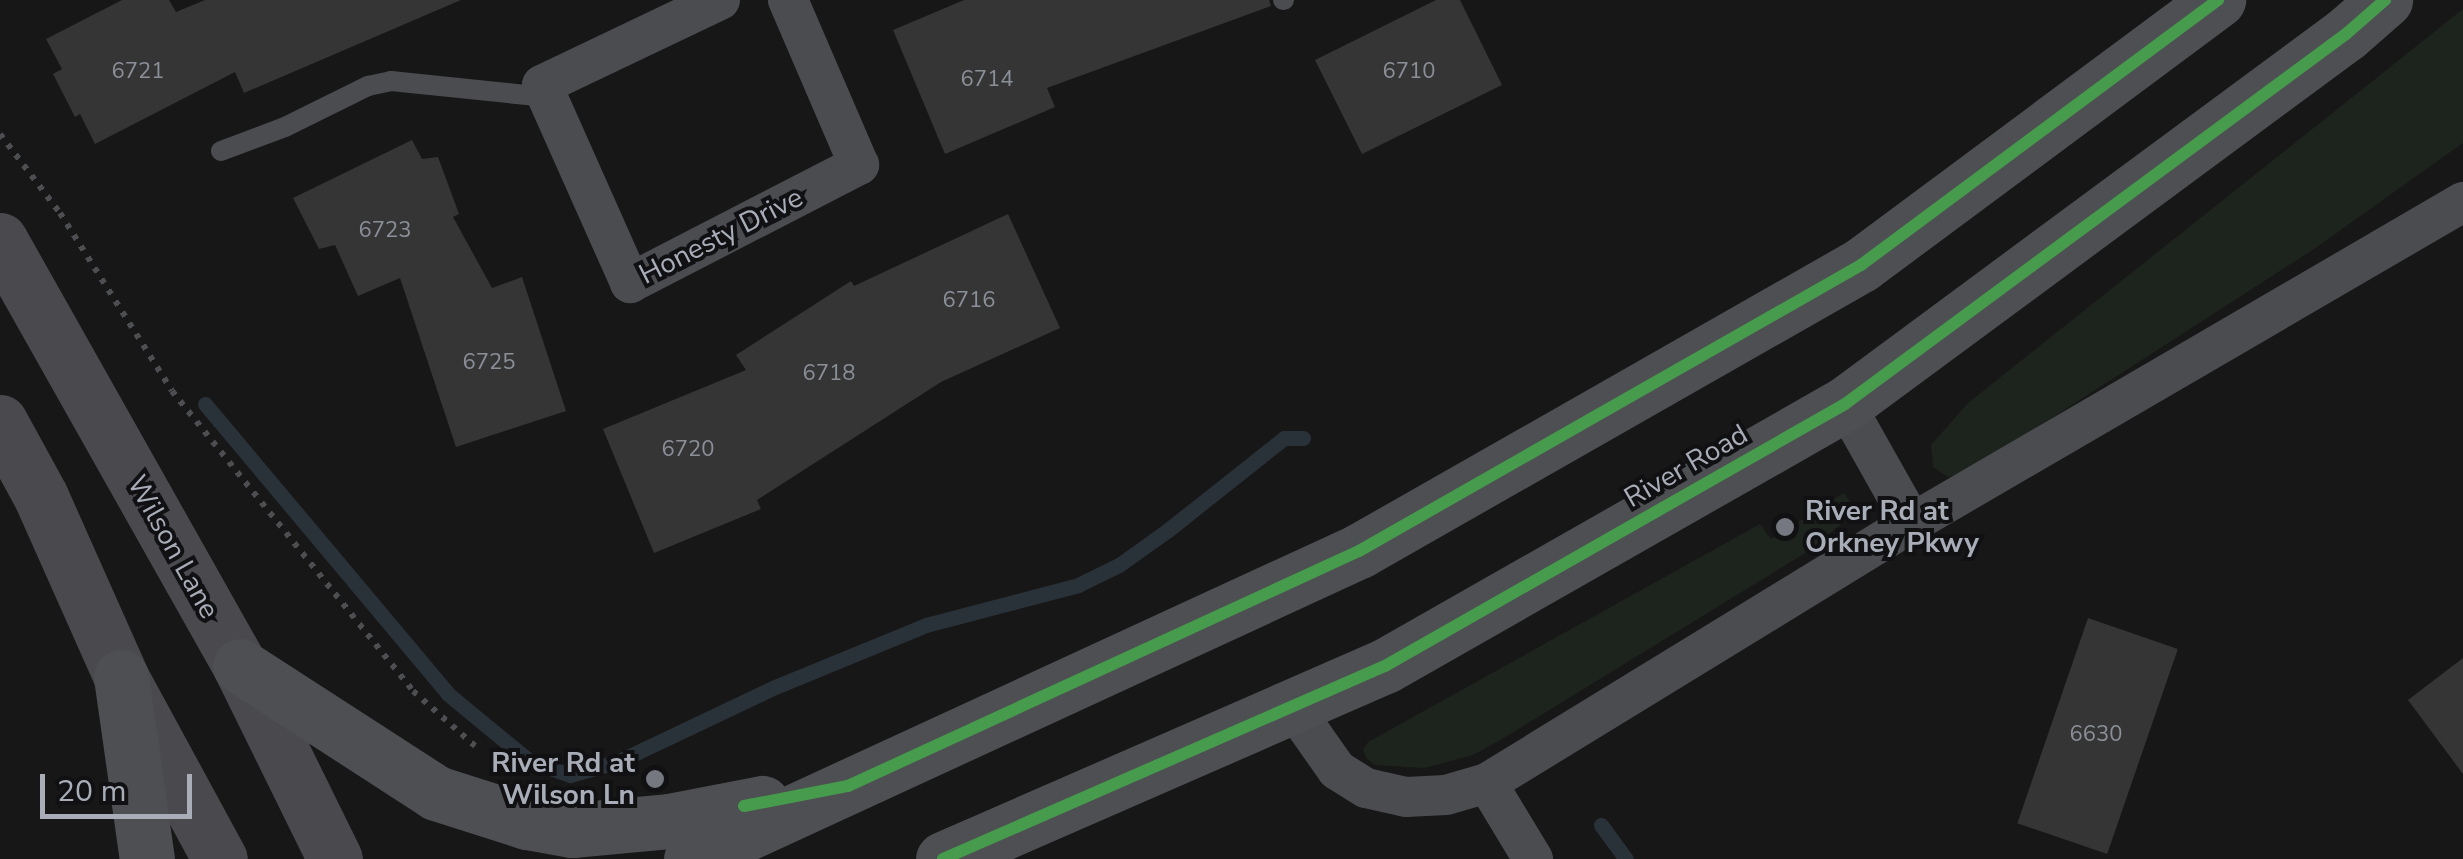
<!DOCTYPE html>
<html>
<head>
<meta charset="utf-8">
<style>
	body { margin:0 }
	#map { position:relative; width:2463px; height:859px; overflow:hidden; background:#171717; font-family:"Nunito Sans",sans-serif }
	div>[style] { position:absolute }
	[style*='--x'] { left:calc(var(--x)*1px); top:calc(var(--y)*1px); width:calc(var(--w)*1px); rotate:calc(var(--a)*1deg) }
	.green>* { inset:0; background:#1d241e }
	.stream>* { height:15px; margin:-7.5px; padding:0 7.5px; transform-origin:7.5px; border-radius:7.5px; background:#2a3239 }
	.building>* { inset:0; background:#353536; transform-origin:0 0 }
	.path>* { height:6px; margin-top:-3px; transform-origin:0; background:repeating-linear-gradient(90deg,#4d4e52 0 5px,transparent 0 13px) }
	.service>* { height:20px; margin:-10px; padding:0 10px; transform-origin:10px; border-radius:10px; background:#4b4c50 }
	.minor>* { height:40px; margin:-20px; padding:0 20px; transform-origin:20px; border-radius:20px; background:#4b4c50 }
	.secondary>* { height:55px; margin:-27.5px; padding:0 27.5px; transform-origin:27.5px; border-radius:27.5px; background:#4a4a4e }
	.primary>* { height:55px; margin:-27.5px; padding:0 27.5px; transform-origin:27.5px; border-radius:27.5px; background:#4d4f52 }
	.cycleway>* { height:12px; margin:-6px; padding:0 6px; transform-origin:6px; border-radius:6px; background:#469c4c }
	.dots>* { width:28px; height:28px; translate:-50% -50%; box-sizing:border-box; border:5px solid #111113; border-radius:50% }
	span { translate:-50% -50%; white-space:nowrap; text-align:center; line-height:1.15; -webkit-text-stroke:8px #111113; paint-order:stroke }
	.number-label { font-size:22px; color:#8b8f98 }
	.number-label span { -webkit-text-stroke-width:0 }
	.street-label { font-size:28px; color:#a8adb8 }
	.poi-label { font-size:28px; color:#a8adb8; font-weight:700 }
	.left { translate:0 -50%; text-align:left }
	.right { translate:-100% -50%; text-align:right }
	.scale { position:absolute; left:40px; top:774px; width:152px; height:45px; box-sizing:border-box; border:5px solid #a8adb8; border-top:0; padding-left:12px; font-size:30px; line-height:35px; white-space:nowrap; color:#a8adb8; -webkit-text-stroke:8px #111113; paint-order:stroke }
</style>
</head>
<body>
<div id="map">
	<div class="green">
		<div style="clip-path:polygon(2463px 9px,2463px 143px,2314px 249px,1968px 472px,1948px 477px,1933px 467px,1931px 445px,1968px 403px)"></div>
		<div style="clip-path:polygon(1844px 493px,1856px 512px,1807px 552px,1502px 739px,1473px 755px,1424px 768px,1375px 765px,1367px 759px,1363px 750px,1368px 742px,1760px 524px,1771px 539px)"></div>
	</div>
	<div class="stream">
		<div style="--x:205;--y:404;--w:378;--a:50"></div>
		<div style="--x:448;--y:694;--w:104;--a:39.5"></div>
		<div style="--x:528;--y:760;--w:45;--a:19.7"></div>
		<div style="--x:570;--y:775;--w:51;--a:-15.9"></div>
		<div style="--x:619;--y:761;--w:173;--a:-25.4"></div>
		<div style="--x:775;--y:687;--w:163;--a:-22.3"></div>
		<div style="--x:926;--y:625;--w:157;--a:-14.7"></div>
		<div style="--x:1078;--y:585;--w:46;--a:-26"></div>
		<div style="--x:1119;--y:565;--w:60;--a:-35.5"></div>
		<div style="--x:1168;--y:530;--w:148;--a:-38.4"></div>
		<div style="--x:1284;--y:438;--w:19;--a:0"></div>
		<div style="--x:1601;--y:825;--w:42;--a:53.7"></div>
	</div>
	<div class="building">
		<div style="clip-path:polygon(122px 0,169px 0,176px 12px,205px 0,461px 0,244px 93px,235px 72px,95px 144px,80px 114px,75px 117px,53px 74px,62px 69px,46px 39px)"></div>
		<div style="clip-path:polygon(964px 0,1269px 0,1271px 6px,1047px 88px,1055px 107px,945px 154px,893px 30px)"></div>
		<div style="clip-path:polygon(1436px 0,1460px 0,1502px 85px,1362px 154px,1315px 60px)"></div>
		<div style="clip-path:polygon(412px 140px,422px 159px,438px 157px,459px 214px,453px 217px,492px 288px,522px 277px,566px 411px,456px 447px,400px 278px,358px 296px,335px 245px,319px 249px,293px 198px)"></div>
		<div style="clip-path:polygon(1008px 214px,1060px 328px,941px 382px,757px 500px,761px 509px,654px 553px,603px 429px,746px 370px,736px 355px,851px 281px,854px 286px)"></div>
		<div style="left:2088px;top:618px;width:95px;height:217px;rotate:19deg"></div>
		<div style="clip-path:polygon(2463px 658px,2463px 774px,2408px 700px)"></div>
	</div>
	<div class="path">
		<div style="--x:0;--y:134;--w:99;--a:52.8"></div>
		<div style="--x:60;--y:213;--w:210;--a:57.8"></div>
		<div style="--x:172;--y:391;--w:385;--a:51.2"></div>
		<div style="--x:413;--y:691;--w:83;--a:41.6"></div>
	</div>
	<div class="service">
		<div style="--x:1283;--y:0;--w:1;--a:0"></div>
		<div style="--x:221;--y:151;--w:68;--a:-20.6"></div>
		<div style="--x:285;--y:127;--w:93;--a:-26.3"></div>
		<div style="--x:368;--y:86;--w:24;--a:-12"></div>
		<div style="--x:391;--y:81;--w:157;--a:5.9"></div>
	</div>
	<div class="minor">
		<div style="--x:720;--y:0;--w:197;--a:154.5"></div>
		<div style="--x:542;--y:85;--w:217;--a:66"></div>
		<div style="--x:630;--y:283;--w:258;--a:-27.3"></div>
		<div style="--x:859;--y:165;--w:180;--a:-113.3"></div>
		<div style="--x:1845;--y:404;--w:137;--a:60.6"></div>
		<div style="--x:1292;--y:706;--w:78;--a:54.9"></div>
		<div style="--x:1337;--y:770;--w:34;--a:32"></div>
		<div style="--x:1366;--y:788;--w:41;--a:12.7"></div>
		<div style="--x:1406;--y:797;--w:40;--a:-2.9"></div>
		<div style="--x:1446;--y:795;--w:43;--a:-16.3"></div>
		<div style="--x:1487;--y:783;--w:498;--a:-31.5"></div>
		<div style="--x:1912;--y:523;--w:638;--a:-30.22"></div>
		<div style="--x:1487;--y:783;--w:89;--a:58.8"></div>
	</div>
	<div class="secondary">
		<div style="--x:0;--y:240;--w:489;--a:60.6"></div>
		<div style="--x:240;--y:666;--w:215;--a:63.8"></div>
		<div style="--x:0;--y:422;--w:85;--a:61.3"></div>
		<div style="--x:41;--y:497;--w:197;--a:66"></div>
		<div style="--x:121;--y:677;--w:207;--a:61.5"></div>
	</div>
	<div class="primary">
		<div style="--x:240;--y:666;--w:234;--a:32.9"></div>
		<div style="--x:436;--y:793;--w:96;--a:17.7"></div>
		<div style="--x:527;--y:822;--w:46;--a:10.1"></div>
		<div style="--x:572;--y:830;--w:97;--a:-5.3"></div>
		<div style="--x:669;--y:821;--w:95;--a:-11"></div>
		<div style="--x:121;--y:677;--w:184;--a:81.9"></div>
		<div style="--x:691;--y:859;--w:736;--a:-24.75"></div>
		<div style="--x:1359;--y:551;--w:578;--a:-29.67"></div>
		<div style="--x:1861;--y:265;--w:445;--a:-36.6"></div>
		<div style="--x:943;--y:859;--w:482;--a:-23.6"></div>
		<div style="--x:1385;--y:666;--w:529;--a:-29.66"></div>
		<div style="--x:1845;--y:404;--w:623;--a:-36.45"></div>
		<div style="--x:2346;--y:34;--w:52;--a:-41.1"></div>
	</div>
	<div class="cycleway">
		<div style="--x:744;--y:806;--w:106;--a:-10.9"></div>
		<div style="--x:848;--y:786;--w:562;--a:-24.7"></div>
		<div style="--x:1359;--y:551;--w:578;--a:-29.67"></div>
		<div style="--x:1861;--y:265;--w:445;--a:-36.6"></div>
		<div style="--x:943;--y:859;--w:482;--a:-23.6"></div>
		<div style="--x:1385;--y:666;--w:529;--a:-29.66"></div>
		<div style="--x:1845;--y:404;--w:623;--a:-36.45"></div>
		<div style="--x:2346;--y:34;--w:52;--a:-41.1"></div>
	</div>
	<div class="dots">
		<div style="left:1785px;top:527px;background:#757880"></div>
		<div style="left:655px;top:779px;background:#757880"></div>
	</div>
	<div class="number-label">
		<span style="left:138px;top:72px">6721</span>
		<span style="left:1409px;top:72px">6710</span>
		<span style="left:987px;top:80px">6714</span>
		<span style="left:385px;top:231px">6723</span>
		<span style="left:969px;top:301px">6716</span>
		<span style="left:489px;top:363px">6725</span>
		<span style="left:829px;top:374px">6718</span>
		<span style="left:688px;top:450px">6720</span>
		<span style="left:2096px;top:735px">6630</span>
	</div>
	<div class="street-label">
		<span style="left:721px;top:236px;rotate:-27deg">Honesty Drive</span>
		<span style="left:1686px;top:466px;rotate:-30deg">River Road</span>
		<span style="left:173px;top:547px;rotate:61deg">Wilson Lane</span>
	</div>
	<div class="poi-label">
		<span class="left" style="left:1805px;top:527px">River Rd at<br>Orkney Pkwy</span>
		<span class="right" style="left:635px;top:779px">River Rd at<br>Wilson Ln</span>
	</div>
	<div class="scale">20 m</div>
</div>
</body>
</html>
